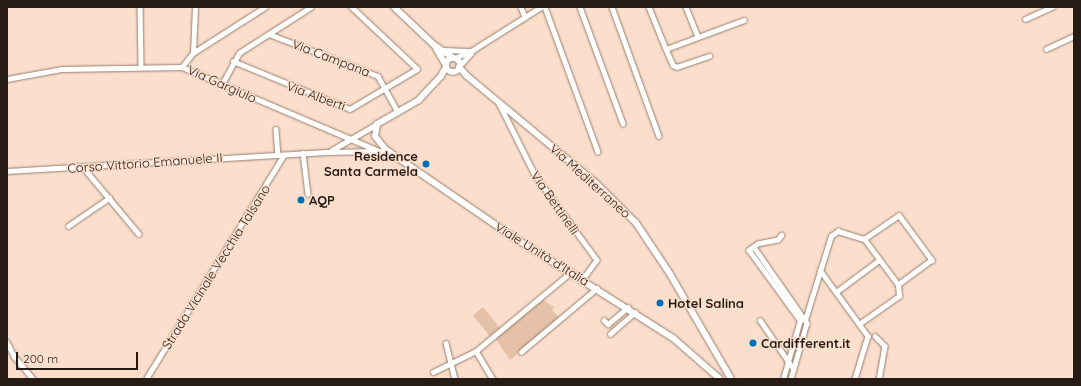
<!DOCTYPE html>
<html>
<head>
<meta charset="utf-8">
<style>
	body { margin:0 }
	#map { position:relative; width:1081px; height:386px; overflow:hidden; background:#fbdfcc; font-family:Quicksand,sans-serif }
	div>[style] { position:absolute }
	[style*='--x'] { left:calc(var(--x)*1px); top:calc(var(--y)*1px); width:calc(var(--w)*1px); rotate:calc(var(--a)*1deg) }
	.green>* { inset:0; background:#e4c1a7; transform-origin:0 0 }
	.roads { filter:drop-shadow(0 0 1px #987f6d) drop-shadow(0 0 1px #987f6d) }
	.minor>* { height:4.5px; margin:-2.25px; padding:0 2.25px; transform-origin:2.25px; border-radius:2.25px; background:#fff }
	.major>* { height:6px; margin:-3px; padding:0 3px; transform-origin:3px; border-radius:3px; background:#fff }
	.major>.ring { margin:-3px; padding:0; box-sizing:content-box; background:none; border:6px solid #fff; border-radius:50% }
	.dots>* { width:11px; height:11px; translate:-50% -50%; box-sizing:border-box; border:2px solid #fbdfcc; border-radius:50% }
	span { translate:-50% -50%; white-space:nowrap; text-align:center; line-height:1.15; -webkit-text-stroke:3px #fbdfcc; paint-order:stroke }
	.street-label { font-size:13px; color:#261c15 }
	.poi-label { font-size:13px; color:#261c15; font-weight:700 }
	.right { translate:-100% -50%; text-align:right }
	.left { translate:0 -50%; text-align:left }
	.frame { position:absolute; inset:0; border:8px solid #261c15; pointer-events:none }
	.scale { position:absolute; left:16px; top:352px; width:122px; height:18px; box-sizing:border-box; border:2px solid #261c15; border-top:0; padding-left:5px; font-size:12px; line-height:14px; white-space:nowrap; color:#261c15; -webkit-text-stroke:3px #fbdfcc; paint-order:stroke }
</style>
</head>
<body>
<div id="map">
	<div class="green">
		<div style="clip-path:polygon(542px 299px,554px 307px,552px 310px,560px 318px,510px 360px,495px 338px)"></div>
		<div style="left:483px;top:307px;width:27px;height:13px;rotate:51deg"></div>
	</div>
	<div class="roads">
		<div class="minor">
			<div style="--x:140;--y:7;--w:59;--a:89"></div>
			<div style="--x:521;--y:7;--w:11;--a:68"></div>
			<div style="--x:545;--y:7;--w:154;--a:69.9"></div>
			<div style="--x:580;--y:7;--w:124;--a:69.7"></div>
			<div style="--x:612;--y:7;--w:137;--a:70"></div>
			<div style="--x:649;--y:7;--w:45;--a:68"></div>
			<div style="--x:666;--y:49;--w:83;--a:-20.4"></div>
			<div style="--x:686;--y:7;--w:32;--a:68"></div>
			<div style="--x:1025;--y:19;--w:30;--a:-24"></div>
			<div style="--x:269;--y:34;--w:117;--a:21.1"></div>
			<div style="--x:378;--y:76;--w:41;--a:60.9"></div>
			<div style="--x:666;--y:49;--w:17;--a:66"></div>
			<div style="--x:673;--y:65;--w:4;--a:27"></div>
			<div style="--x:677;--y:67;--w:34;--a:-19"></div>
			<div style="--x:1046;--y:49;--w:31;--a:-25"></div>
			<div style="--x:443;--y:50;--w:25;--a:2"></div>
			<div style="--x:193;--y:53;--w:85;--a:-32.6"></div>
			<div style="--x:455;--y:58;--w:20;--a:-24"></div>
			<div style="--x:473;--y:50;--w:80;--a:-32.3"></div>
			<div style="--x:233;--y:61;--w:126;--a:22.3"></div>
			<div style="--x:350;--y:109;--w:78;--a:-30.8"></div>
			<div style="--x:417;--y:69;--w:91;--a:-136.8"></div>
			<div style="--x:460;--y:65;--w:16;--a:-47"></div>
			<div style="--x:182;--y:67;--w:18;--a:-52"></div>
			<div style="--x:193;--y:53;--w:46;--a:-87.5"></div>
			<div style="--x:7;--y:79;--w:56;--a:-10.3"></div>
			<div style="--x:62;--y:69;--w:120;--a:-1"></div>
			<div style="--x:182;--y:67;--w:214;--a:23.1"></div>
			<div style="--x:222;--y:84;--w:35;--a:-61"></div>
			<div style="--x:239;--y:53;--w:85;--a:-32.6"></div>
			<div style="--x:499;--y:103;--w:80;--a:63.4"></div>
			<div style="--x:535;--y:175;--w:105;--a:53.9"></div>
			<div style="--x:597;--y:260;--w:24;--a:126"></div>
			<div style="--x:276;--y:129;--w:26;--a:86"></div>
			<div style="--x:332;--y:150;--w:52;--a:-30"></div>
			<div style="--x:303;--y:153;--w:41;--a:83"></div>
			<div style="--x:83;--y:167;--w:87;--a:50.1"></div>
			<div style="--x:7;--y:171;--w:320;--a:-3.4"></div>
			<div style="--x:326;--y:152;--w:53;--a:-1.1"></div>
			<div style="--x:379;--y:151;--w:13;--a:23"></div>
			<div style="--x:68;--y:226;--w:50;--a:-34.3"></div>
			<div style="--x:782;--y:235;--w:6;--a:129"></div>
			<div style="--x:778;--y:240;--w:20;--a:169"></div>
			<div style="--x:758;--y:244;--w:11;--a:146"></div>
			<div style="--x:749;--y:250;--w:87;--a:53.9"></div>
			<div style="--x:800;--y:320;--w:5;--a:0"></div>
			<div style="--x:754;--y:247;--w:93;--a:55.1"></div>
			<div style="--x:807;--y:323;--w:58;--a:105.9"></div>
			<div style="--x:820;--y:270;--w:82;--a:54"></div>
			<div style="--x:868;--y:336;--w:45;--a:106.8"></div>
			<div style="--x:836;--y:292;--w:54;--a:-36.7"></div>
			<div style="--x:604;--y:320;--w:6;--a:45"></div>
			<div style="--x:608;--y:324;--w:26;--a:-40"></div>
			<div style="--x:760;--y:320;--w:58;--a:55.5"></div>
			<div style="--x:805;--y:320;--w:88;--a:-72.8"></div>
			<div style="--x:831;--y:236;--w:9;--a:-36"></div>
			<div style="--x:838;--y:231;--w:27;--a:17"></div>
			<div style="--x:864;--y:239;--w:42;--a:-34.4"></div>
			<div style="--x:899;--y:215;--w:56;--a:53.7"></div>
			<div style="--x:932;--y:260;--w:42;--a:143.7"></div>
			<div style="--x:898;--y:285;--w:57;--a:-126.5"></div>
			<div style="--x:859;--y:324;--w:49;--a:-35"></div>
			<div style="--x:899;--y:296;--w:11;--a:-95"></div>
			<div style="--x:610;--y:334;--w:33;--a:-41"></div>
			<div style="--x:875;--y:336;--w:14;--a:45"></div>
			<div style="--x:885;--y:346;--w:34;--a:100"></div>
			<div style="--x:7;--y:342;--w:16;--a:63"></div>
			<div style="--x:14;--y:356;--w:30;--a:50"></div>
			<div style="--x:446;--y:343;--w:37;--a:76"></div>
			<div style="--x:476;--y:351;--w:33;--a:59"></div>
			<div style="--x:521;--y:352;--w:99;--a:-40.1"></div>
			<div style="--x:433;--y:372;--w:48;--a:-26"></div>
			<div style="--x:476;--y:351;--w:124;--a:-39.7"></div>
			<div style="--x:146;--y:379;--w:263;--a:-58.4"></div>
			<div style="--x:783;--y:379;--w:61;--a:-73.9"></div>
		</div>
		<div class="major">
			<div style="--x:394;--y:7;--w:55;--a:43.5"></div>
			<div style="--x:434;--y:45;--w:23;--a:34"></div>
			<div style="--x:436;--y:48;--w:20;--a:60"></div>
			<div class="ring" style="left:446px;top:58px;width:8px;height:8px"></div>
			<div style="--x:446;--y:67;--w:10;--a:119"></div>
			<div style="--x:441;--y:76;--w:33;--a:133"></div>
			<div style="--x:419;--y:100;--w:48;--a:150.3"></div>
			<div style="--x:377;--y:124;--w:12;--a:99"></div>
			<div style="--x:375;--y:136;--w:16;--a:52"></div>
			<div style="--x:385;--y:149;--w:152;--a:34.5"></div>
			<div style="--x:510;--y:235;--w:193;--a:32.3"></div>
			<div style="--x:673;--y:338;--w:62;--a:41.1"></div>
			<div style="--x:459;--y:67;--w:12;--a:48"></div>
			<div style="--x:467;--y:76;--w:169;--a:39.7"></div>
			<div style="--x:597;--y:184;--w:55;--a:45"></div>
			<div style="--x:636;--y:223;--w:61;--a:56.3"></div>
			<div style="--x:670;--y:274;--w:121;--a:59.8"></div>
		</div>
	</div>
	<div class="dots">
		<div style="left:426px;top:164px;background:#006db8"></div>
		<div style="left:301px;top:200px;background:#006db8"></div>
		<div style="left:660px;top:303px;background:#006db8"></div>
		<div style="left:753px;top:343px;background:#006db8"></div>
	</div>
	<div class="street-label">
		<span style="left:331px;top:58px;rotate:21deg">Via Campana</span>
		<span style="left:222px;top:84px;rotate:24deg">Via Gargiulo</span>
		<span style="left:316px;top:96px;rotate:20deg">Via Alberti</span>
		<span style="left:145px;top:163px;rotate:-4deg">Corso Vittorio Emanuele II</span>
		<span style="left:590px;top:181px;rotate:42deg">Via Mediterraneo</span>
		<span style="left:555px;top:203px;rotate:55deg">Via Bettinelli</span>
		<span style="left:542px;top:254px;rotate:32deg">Viale Unità d'Italia</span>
		<span style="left:216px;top:267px;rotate:-58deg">Strada Vicinale Vecchia Talsano</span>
	</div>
	<div class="poi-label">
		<span class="right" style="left:418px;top:164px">Residence<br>Santa Carmela</span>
		<span class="left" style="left:309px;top:200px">AQP</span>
		<span class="left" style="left:668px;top:303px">Hotel Salina</span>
		<span class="left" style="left:761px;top:343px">Cardifferent.it</span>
	</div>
	<div class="frame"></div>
	<div class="scale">200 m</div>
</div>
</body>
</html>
